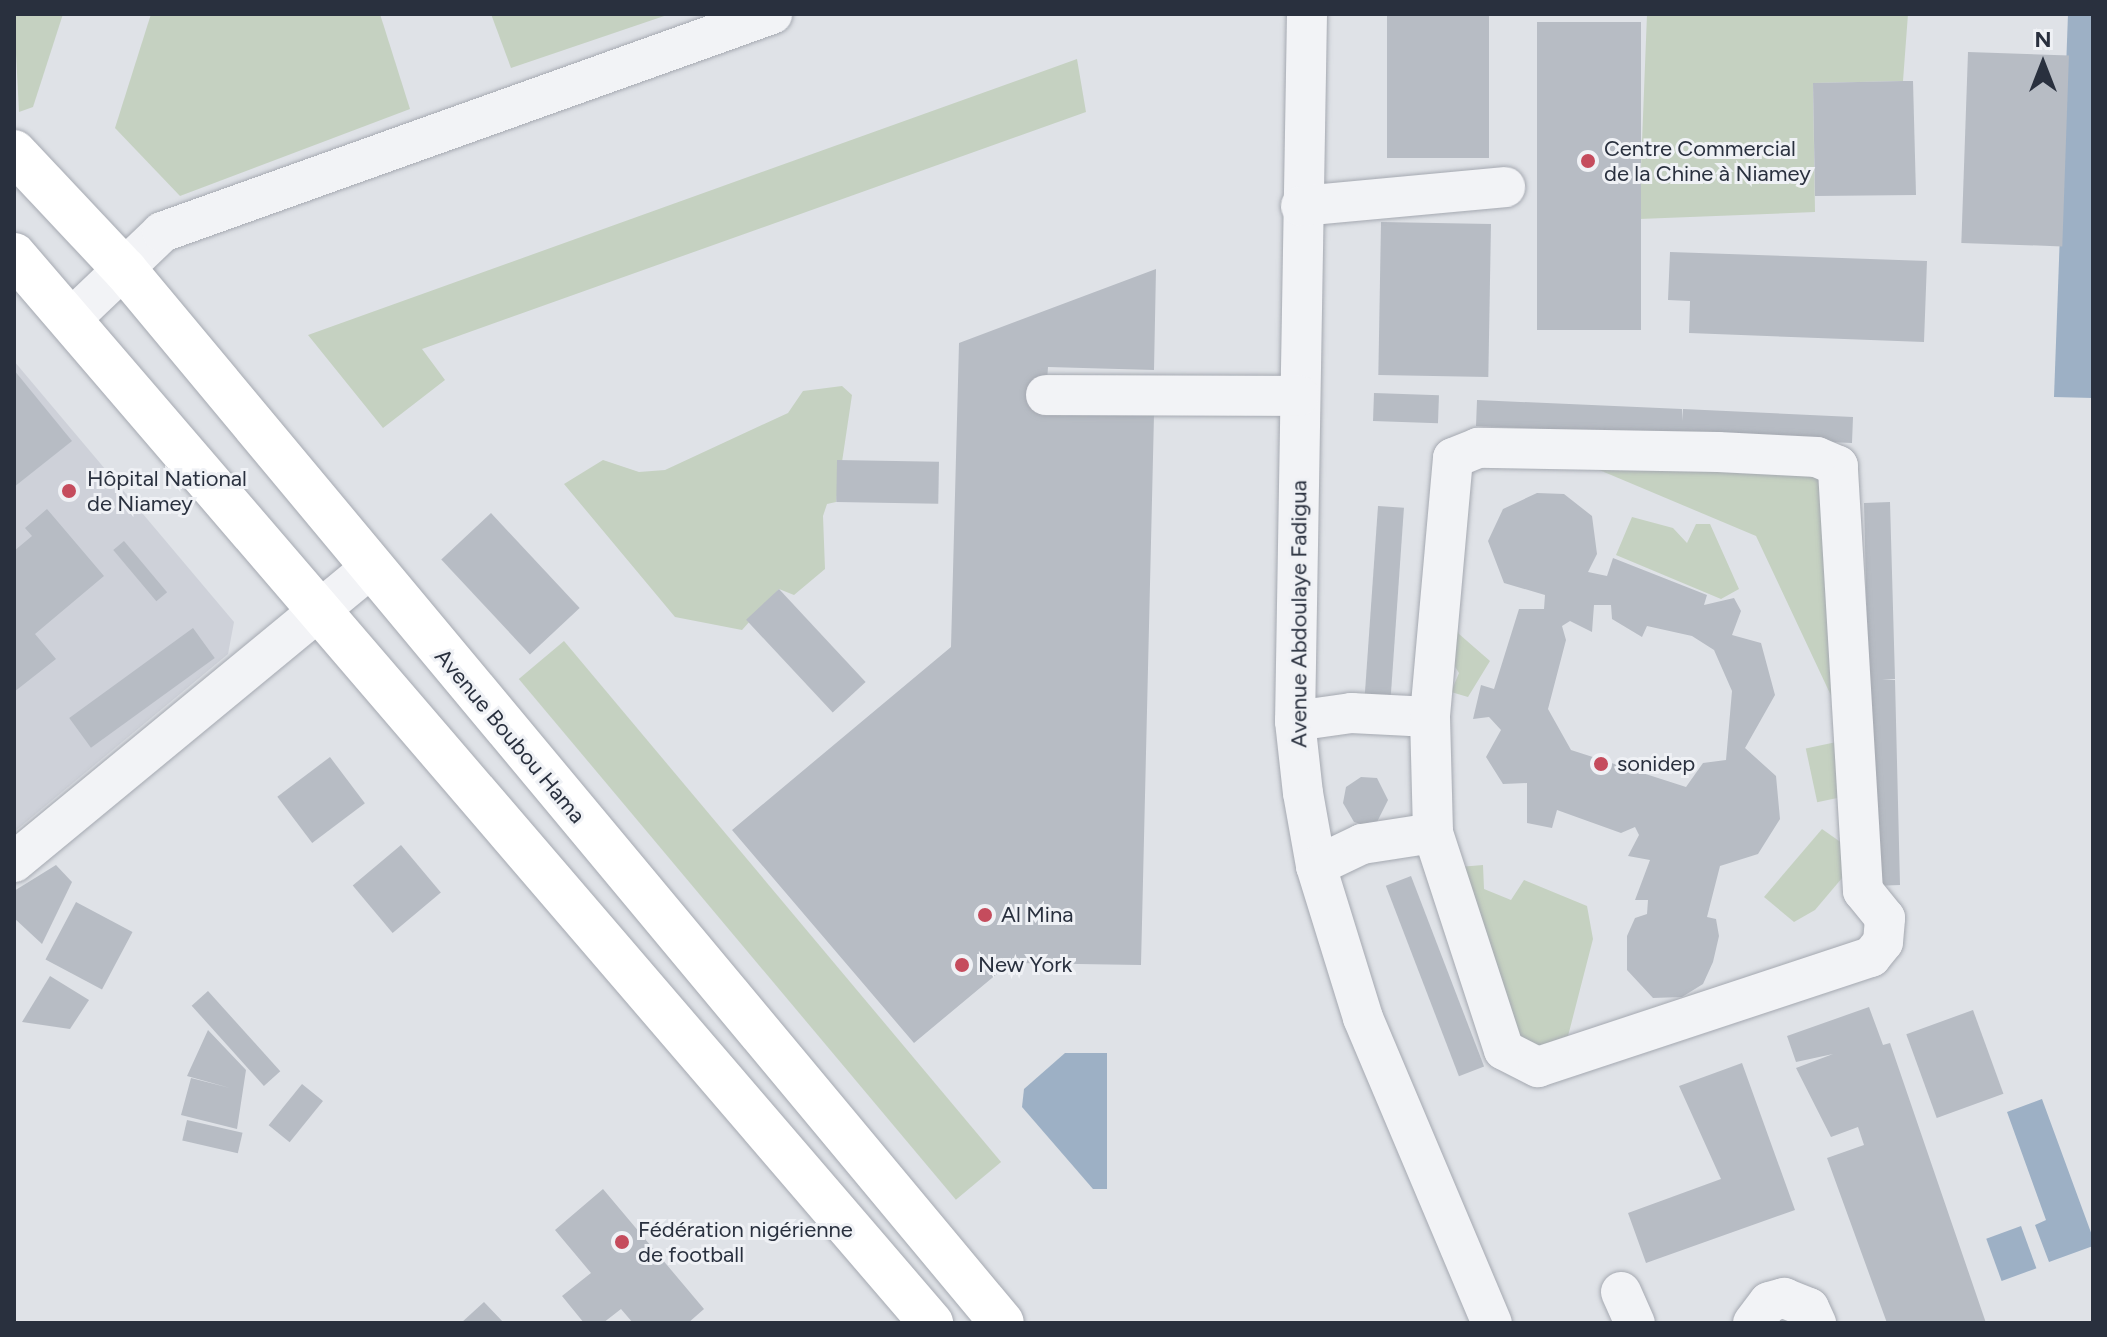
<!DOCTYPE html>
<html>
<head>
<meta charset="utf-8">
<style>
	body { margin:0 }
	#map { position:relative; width:2107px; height:1337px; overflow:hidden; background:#dfe2e7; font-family:Figtree,sans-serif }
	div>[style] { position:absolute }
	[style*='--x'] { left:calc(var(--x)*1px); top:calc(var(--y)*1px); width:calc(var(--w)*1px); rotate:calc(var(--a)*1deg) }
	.built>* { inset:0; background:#ced1d9 }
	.green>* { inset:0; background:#c5d1c1; transform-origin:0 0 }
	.water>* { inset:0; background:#9db0c5; transform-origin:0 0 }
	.building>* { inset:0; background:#b7bcc4; transform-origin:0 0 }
	.roads { filter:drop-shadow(0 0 2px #a5a9b1) drop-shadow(0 0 2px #a5a9b1) }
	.minor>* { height:40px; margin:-20px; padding:0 20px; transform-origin:20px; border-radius:20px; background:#f2f3f6 }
	.major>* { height:44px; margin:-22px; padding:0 22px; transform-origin:22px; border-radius:22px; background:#fff }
	.dots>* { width:22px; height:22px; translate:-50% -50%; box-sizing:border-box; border:4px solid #eff1f5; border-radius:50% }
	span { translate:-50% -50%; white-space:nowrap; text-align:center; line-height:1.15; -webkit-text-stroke:6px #eff1f5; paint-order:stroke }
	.poi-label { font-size:22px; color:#29303e }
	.left { translate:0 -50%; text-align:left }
	.street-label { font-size:22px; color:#29303e }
	.frame { position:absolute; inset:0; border:16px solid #29303e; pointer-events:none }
	.north { position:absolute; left:2003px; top:24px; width:80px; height:80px; -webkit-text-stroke:6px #eff1f5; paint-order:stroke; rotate:0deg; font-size:22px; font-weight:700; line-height:32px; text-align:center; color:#29303e }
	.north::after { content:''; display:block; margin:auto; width:28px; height:36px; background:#29303e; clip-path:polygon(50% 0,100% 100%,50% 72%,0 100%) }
</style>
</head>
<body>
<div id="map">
	<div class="built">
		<div style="clip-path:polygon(14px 361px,234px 622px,228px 654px,14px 832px)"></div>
	</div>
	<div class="green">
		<div style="clip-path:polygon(14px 14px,63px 14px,33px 107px,19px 112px)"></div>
		<div style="clip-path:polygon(151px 14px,380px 14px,410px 109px,180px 196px,115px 128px)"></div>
		<div style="clip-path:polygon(491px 14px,670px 14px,511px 68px)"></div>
		<div style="clip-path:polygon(1647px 14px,1908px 14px,1903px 81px,1813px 83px,1815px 212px,1639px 219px)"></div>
		<div style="clip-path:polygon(1077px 59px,1086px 112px,422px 349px,445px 380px,383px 428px,308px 335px)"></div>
		<div style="clip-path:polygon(842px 386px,852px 395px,836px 502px,827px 504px,823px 516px,825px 569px,794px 595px,779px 589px,742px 630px,675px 617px,564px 484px,603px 460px,639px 472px,665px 470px,788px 413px,803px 391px)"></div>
		<div style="clip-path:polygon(1585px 464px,1820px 475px,1834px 702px,1756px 536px)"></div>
		<div style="clip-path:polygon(1632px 517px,1673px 528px,1687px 543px,1696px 524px,1710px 524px,1739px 589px,1721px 599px,1616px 555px)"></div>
		<div style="clip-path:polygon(1454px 620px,1459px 634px,1490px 661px,1468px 697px,1451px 692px,1459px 673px,1450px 659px)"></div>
		<div style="left:564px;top:641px;width:680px;height:59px;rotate:50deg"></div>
		<div style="left:1841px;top:741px;width:55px;height:36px;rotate:78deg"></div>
		<div style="clip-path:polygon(1822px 829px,1849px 848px,1848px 871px,1815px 910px,1794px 922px,1764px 897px)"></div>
		<div style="clip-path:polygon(1483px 865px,1484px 889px,1511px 900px,1524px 880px,1587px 906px,1593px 939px,1567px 1040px,1559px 1049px,1525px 1046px,1517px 1032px,1459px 867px)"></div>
	</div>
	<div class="water">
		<div style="clip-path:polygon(2068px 14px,2093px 14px,2093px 398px,2054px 397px)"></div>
		<div style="clip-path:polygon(1065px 1053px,1107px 1053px,1107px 1189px,1093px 1189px,1022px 1107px,1024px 1089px)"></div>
		<div style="clip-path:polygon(2042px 1099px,2093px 1238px,2093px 1246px,2049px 1262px,2035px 1225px,2046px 1220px,2007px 1112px)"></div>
		<div style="left:2021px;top:1226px;width:45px;height:37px;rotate:70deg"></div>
	</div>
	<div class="building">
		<div style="left:1387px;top:14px;width:102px;height:144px"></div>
		<div style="left:1537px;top:22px;width:104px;height:308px"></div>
		<div style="left:1968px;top:52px;width:101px;height:191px;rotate:2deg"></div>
		<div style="clip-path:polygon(1903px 81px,1913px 81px,1916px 195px,1815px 196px,1813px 83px)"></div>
		<div style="left:1381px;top:222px;width:110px;height:153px;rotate:1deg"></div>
		<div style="clip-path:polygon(1670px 252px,1927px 261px,1924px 342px,1689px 333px,1690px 301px,1668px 300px)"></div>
		<div style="clip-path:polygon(1156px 269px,1154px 370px,1048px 367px,1046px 395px,1154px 415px,1141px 965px,1010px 963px,914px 1043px,732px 830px,951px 647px,959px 343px)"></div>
		<div style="clip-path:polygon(14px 370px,72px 441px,14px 487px)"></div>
		<div style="left:1374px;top:393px;width:65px;height:28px;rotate:2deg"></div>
		<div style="clip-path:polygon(1477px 400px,1682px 409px,1682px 421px,1683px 409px,1853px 417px,1852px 443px,1476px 426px)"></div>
		<div style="left:837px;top:460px;width:102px;height:42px;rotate:1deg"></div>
		<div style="clip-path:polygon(evenodd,1537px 493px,1564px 494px,1592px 516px,1597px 554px,1588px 572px,1607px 576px,1613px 558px,1707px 595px,1704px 605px,1734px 598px,1741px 611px,1732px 635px,1761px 643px,1775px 695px,1745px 748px,1776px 776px,1780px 819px,1758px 854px,1720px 866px,1707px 917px,1716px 919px,1719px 936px,1713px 962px,1703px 984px,1682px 997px,1653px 998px,1627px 970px,1627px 936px,1635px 918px,1647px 914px,1648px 900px,1635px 900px,1650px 860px,1628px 856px,1639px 835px,1635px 827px,1621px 833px,1557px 810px,1552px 828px,1527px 823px,1527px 783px,1503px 784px,1486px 757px,1501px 730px,1489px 717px,1473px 719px,1481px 685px,1494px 689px,1519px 609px,1544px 609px,1545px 595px,1504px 583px,1488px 541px,1503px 509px,1537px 493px,1594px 605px,1611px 605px,1612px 619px,1642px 637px,1647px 626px,1692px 636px,1714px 650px,1732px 691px,1726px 760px,1703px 763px,1686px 787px,1571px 750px,1548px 709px,1566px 640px,1562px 626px,1570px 621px,1592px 632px,1594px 605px)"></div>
		<div style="clip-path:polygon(1890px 502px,1895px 679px,1882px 680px,1895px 680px,1900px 885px,1873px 886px,1864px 503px)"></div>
		<div style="left:1378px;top:506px;width:26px;height:204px;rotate:4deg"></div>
		<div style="clip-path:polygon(47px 509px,104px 576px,35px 634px,56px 659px,14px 692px,14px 551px,32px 536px,25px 528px)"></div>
		<div style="left:491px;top:513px;width:130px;height:68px;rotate:47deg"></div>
		<div style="left:124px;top:541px;width:67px;height:14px;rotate:50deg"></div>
		<div style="left:779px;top:589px;width:127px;height:45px;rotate:47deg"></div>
		<div style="left:193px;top:628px;width:37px;height:153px;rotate:54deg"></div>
		<div style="left:330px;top:757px;width:58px;height:66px;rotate:53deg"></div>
		<div style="clip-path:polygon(1361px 777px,1377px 778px,1388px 800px,1374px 828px,1354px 822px,1343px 803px,1346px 787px)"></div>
		<div style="left:401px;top:845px;width:62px;height:63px;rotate:50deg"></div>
		<div style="clip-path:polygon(56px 865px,72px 882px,42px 944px,14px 918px,14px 891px)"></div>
		<div style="left:1411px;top:876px;width:204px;height:27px;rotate:69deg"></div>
		<div style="left:76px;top:902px;width:64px;height:65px;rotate:28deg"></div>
		<div style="clip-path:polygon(50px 976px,89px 1000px,70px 1029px,22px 1022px)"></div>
		<div style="left:208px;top:991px;width:108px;height:22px;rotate:48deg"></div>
		<div style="clip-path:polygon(1869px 1007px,1883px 1045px,1890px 1043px,1986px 1323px,1887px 1323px,1827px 1158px,1864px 1145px,1858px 1127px,1831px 1137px,1796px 1068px,1833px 1054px,1796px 1062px,1787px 1036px)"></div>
		<div style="left:1973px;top:1010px;width:89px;height:71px;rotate:70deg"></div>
		<div style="clip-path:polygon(208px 1030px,246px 1070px,237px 1129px,181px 1115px,191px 1078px,230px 1088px,187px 1076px)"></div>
		<div style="clip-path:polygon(1742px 1063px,1795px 1210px,1646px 1263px,1628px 1213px,1721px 1179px,1679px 1086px)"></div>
		<div style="left:302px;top:1084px;width:27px;height:53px;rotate:39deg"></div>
		<div style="left:187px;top:1120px;width:57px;height:21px;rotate:13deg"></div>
		<div style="clip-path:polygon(603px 1189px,704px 1309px,688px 1323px,633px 1323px,621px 1309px,603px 1323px,584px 1323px,562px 1296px,591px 1273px,555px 1230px)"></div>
		<div style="clip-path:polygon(484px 1302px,504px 1323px,461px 1323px)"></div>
	</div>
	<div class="roads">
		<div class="minor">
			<div style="--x:1307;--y:14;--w:707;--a:90.97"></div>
			<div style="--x:1295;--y:721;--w:72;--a:83.7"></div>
			<div style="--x:1303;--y:793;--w:74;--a:79.9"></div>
			<div style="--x:1316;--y:866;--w:159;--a:72.8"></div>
			<div style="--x:1363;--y:1018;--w:331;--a:67.1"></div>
			<div style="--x:1301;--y:206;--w:205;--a:-5.3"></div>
			<div style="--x:70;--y:320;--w:127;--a:-43.7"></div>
			<div style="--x:162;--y:232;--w:648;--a:-19.67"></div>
			<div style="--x:1046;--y:395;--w:253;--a:0.2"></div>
			<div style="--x:1295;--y:721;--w:57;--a:-8.1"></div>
			<div style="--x:1351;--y:713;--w:79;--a:2.9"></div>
			<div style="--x:14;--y:862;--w:461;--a:-39.5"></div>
			<div style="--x:1316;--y:866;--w:51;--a:-25.6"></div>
			<div style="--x:1362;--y:844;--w:72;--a:-8.8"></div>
			<div style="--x:1433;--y:833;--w:228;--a:71.9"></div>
			<div style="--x:1504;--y:1050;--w:38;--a:27"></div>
			<div style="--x:1538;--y:1067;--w:351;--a:-18.3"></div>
			<div style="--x:1871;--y:957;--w:19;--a:-51"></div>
			<div style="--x:1883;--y:942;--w:24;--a:-85"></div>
			<div style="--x:1885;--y:918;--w:35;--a:-129"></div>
			<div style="--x:1863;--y:891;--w:426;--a:-93.4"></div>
			<div style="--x:1838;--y:466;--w:23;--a:-157"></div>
			<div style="--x:1817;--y:457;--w:99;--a:-177.1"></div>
			<div style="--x:1718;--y:452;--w:240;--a:-179"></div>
			<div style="--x:1478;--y:448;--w:27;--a:158"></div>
			<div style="--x:1453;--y:458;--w:260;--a:95.1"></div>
			<div style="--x:1430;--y:717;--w:116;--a:88.5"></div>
			<div style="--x:1621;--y:1292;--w:34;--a:66"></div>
			<div style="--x:1753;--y:1323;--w:26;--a:-53"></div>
			<div style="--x:1769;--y:1302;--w:16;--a:-15"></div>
			<div style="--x:1784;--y:1298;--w:27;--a:22"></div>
			<div style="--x:1809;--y:1308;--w:17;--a:65"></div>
		</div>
		<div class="major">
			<div style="--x:14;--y:152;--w:162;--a:46.8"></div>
			<div style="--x:125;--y:270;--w:1370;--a:50.21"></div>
			<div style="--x:14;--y:255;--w:1408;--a:49.35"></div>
		</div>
	</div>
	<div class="dots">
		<div style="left:1588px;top:161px;background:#c54c5d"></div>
		<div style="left:69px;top:491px;background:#c54c5d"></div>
		<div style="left:1601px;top:764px;background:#c54c5d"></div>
		<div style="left:985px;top:915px;background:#c54c5d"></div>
		<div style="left:962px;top:965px;background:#c54c5d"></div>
		<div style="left:622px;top:1242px;background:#c54c5d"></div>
	</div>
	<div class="poi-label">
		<span class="left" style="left:1604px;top:161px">Centre Commercial<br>de la Chine à Niamey</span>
		<span class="left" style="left:87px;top:491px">Hôpital National<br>de Niamey</span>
		<span class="left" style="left:1617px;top:764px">sonidep</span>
		<span class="left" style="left:1001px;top:915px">Al Mina</span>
		<span class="left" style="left:978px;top:965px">New York</span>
		<span class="left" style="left:638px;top:1242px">Fédération nigérienne<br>de football</span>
	</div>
	<div class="street-label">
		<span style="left:1299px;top:614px;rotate:-90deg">Avenue Abdoulaye Fadigua</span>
		<span style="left:510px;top:736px;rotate:50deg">Avenue Boubou Hama</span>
	</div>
	<div class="frame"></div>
	<div class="north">N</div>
</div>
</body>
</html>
